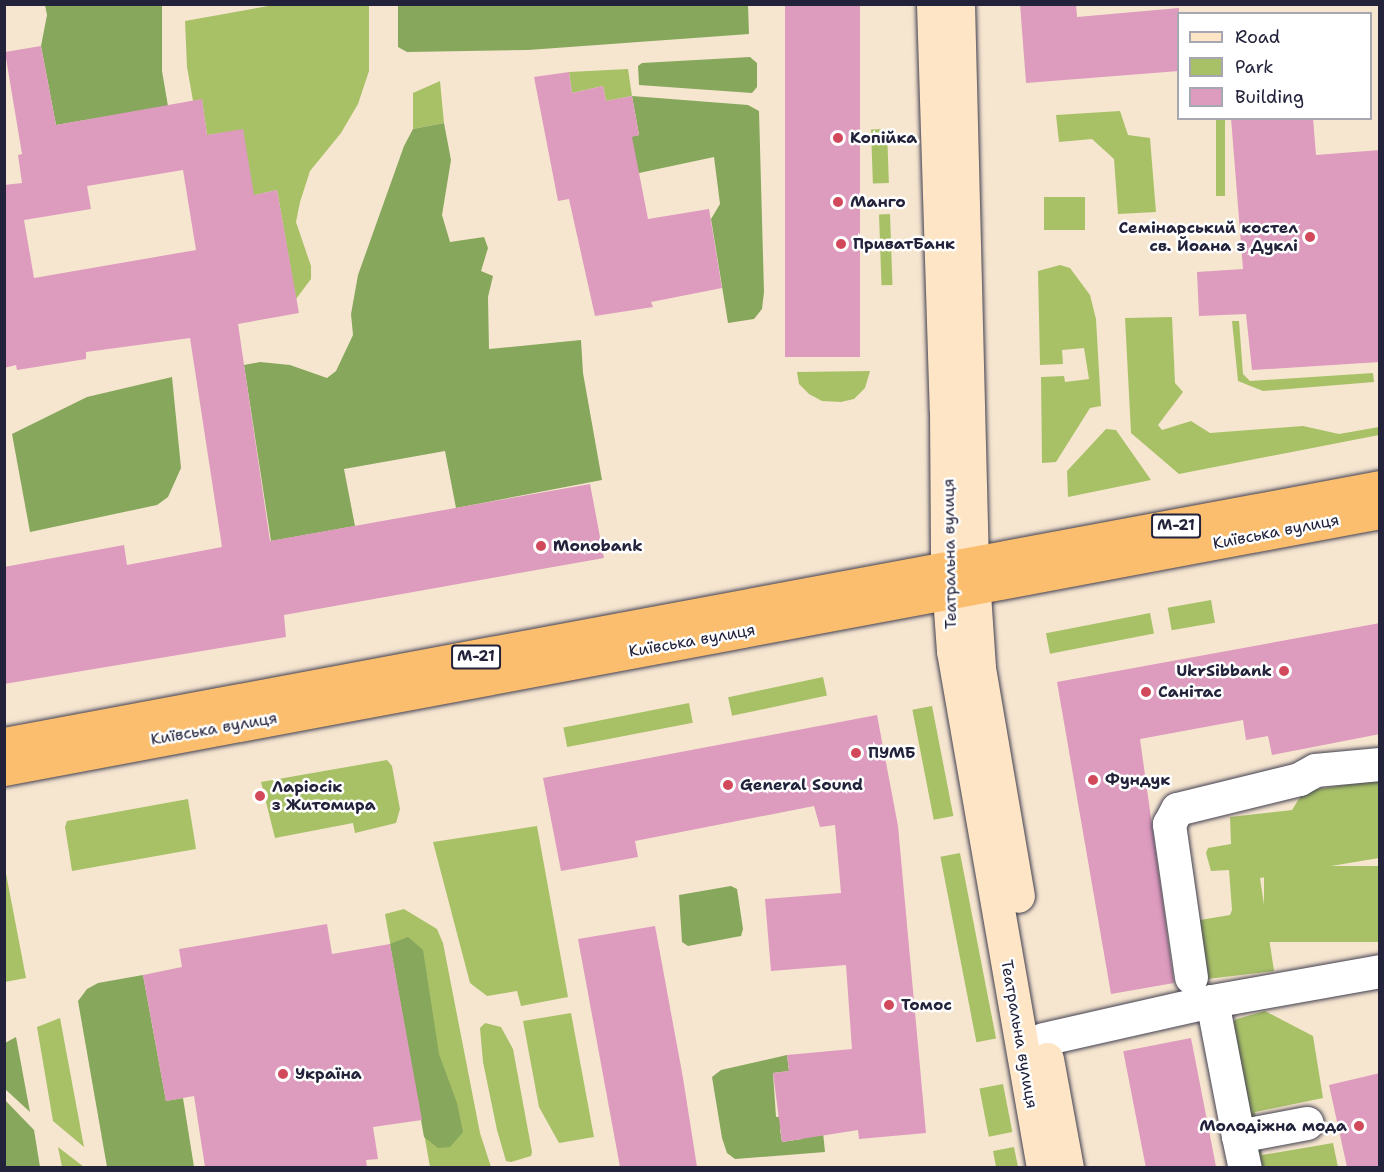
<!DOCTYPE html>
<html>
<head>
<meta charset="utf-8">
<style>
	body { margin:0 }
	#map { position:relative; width:1384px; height:1172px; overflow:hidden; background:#f6e6d0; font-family:"Shantell Sans",sans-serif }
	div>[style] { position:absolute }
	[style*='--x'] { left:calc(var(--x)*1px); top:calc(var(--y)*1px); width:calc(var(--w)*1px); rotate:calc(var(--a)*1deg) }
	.green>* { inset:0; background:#a8c167; transform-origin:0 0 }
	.forest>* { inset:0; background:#86a75c }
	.building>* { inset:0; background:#dd9bbe; transform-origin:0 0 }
	.roads { filter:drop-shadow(0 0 2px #423f51) drop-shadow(0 0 2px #423f51) }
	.street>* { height:33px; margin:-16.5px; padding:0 16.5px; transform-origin:16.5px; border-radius:16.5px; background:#fff }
	.secondary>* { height:33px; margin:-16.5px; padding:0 16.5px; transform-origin:16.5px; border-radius:16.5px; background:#fde5c5 }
	.highway>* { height:33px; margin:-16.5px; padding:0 16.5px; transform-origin:16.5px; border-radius:16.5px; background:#fbbe6e }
	.dots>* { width:16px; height:16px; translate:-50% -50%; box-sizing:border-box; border:3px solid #fff; border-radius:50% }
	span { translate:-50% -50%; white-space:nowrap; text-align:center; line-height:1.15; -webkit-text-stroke:5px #fff; paint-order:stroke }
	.shield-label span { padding:2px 4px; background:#fff; border:2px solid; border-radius:4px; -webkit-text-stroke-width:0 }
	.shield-label { font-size:15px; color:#22223b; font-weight:700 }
	.poi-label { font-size:16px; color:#22223b; font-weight:700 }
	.left { translate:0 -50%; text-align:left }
	.right { translate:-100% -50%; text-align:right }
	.street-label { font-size:16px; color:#22223b }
	.frame { position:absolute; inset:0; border:6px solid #22223b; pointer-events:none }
	.legend { position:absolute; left:1177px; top:12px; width:195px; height:108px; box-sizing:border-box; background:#fff; border:2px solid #a7a7b1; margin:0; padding:8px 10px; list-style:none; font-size:18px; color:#22223b }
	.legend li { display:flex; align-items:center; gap:12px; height:30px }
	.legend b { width:30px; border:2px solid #a7a7b1 }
</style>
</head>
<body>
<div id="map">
	<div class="green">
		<div style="clip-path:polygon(274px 5px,369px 5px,369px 71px,358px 104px,341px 133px,310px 171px,300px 202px,296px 222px,311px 266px,311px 279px,296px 299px,277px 190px,247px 197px,243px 130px,207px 135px,202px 100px,193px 101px,187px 67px,185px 21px)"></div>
		<div style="clip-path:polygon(628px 69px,632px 96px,606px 101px,603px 86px,572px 93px,569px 72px)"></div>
		<div style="clip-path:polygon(440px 81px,444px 123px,413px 129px,413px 93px)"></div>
		<div style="clip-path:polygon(1120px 111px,1128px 135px,1150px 138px,1156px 212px,1118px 214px,1114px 159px,1092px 139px,1059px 142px,1056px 115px)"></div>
		<div style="left:1216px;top:119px;width:9px;height:77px"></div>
		<div style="left:887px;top:129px;width:54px;height:16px;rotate:88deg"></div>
		<div style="left:1085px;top:197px;width:33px;height:41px;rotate:90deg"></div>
		<div style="left:890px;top:214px;width:71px;height:11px;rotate:88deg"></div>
		<div style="clip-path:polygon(1060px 265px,1070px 268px,1090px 295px,1096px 319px,1101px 406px,1090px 408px,1056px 462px,1042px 463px,1041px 377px,1064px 376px,1065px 382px,1089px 379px,1084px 348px,1062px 350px,1063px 364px,1040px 365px,1038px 271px)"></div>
		<div style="clip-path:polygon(1172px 317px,1175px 383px,1183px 392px,1158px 425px,1162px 430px,1191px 421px,1210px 433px,1303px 426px,1339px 434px,1379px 427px,1379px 435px,1179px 474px,1131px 433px,1125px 318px)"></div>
		<div style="clip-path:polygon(1232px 321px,1239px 321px,1243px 374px,1250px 381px,1373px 373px,1374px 382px,1263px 391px,1238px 381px)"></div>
		<div style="clip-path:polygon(870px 371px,865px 388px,854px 399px,841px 402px,822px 401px,809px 394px,799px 384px,797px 372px)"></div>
		<div style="clip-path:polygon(1106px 429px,1116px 430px,1151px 480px,1068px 497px,1067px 471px)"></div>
		<div style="left:1211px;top:600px;width:23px;height:44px;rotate:80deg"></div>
		<div style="left:1150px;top:613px;width:21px;height:106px;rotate:79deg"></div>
		<div style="left:823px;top:677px;width:19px;height:97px;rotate:78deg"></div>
		<div style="left:689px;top:703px;width:20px;height:128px;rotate:79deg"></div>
		<div style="left:932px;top:706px;width:112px;height:20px;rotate:79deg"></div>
		<div style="clip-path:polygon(387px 760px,392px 766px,400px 809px,396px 823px,355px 833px,353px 823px,275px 838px,261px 782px)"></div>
		<div style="clip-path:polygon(1379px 780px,1379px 858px,1260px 878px,1274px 971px,1199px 980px,1194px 921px,1230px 915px,1232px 910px,1229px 870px,1211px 871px,1206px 853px,1208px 848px,1231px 844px,1230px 817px,1292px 810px,1304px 791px)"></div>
		<div style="clip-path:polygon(188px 799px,196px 849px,72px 871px,65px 827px,67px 821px)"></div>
		<div style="clip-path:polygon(537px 826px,568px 997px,521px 1006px,517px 991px,487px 996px,470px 983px,433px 842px)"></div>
		<div style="left:960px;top:853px;width:189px;height:20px;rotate:79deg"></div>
		<div style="clip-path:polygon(4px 863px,26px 978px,5px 982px,4px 981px)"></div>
		<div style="left:1379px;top:866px;width:76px;height:115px;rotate:90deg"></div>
		<div style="clip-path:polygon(404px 909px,437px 929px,443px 943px,480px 1133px,491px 1167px,430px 1167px,385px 914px)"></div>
		<div style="clip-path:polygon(1265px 1011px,1313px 1036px,1323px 1098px,1255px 1112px,1262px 1155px,1333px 1143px,1338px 1167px,1251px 1167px,1220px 1029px,1237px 1019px)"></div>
		<div style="clip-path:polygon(571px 1013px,594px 1137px,559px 1143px,539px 1107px,523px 1021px)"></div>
		<div style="clip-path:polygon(60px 1018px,84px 1147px,53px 1121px,37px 1027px)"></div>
		<div style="clip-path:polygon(485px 1023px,501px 1027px,513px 1049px,532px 1152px,531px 1156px,511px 1162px,506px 1161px,497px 1130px,483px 1062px,480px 1028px)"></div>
		<div style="left:1003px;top:1084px;width:49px;height:24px;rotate:79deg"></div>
		<div style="clip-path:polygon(58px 1147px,84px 1167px,62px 1167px)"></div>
		<div style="clip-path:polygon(1014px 1147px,1018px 1167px,996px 1167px,993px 1151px)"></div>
	</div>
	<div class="forest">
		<div style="clip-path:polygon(45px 5px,162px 5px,162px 71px,168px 106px,56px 125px,41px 46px,47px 15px)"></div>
		<div style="clip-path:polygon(398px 5px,748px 5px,749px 34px,528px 50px,407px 52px,398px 47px)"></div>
		<div style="clip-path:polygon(750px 57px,757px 63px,757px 87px,752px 93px,639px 85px,638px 66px,642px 63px)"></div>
		<div style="clip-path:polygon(632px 96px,748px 105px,759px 111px,764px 292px,762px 309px,754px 319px,728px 323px,711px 219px,720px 204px,714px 157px,639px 173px,614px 140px,639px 135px)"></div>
		<div style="clip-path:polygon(444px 123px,451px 160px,442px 215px,450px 242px,484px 237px,488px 248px,481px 271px,493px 276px,488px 297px,489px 349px,581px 340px,583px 373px,602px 480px,456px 508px,445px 451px,344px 469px,355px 526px,271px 541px,244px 365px,260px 362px,290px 365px,327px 378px,336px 371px,353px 335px,351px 314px,358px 275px,404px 146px,413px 129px)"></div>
		<div style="clip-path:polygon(172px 377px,181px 468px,168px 497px,157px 505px,30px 532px,12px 434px,87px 397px)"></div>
		<div style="clip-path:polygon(731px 886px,737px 889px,743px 929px,741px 936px,688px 946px,682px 942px,679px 895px)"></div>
		<div style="clip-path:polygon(408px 937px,423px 950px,439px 1054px,457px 1103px,463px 1132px,450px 1147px,438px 1148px,424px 1137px,390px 944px)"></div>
		<div style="clip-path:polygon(143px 975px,166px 1101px,183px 1098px,194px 1167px,107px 1167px,78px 1001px,87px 989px,98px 983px)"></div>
		<div style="clip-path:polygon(16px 1037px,30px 1112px,5px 1089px,5px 1043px)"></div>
		<div style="clip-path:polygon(evenodd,787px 1055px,789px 1071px,773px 1073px,776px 1117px,821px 1112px,825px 1152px,735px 1159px,727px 1153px,722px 1138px,712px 1077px,721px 1070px,787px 1055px,801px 1126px,802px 1139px,782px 1142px,780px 1129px,801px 1126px)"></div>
		<div style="clip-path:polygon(4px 1099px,34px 1130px,40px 1167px,5px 1167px)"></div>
	</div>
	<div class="building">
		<div style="left:785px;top:4px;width:75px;height:353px"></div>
		<div style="clip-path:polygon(1020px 4px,1076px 4px,1077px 17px,1179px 8px,1179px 71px,1026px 83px)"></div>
		<div style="clip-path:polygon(evenodd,41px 46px,56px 125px,202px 99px,207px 135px,243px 129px,254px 195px,277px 190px,299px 313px,238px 324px,270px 541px,590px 484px,604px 558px,284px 615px,286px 637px,4px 684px,4px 567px,124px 545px,127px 565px,222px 547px,190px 338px,86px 352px,86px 359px,17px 370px,16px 365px,4px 368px,4px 185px,22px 183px,18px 155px,22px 154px,5px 52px,41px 46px,183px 170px,196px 250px,34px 278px,24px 220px,91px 209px,87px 186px,183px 170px)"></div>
		<div style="clip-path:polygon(569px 72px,572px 93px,603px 86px,606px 101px,632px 96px,639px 135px,632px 137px,648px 219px,709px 209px,722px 288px,651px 302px,653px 307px,595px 316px,569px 199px,558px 201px,534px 77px)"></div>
		<div style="clip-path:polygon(1231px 118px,1313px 118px,1316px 155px,1380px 150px,1380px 362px,1252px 370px,1246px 314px,1199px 316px,1197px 272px,1243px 269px)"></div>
		<div style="clip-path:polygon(1380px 623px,1380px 734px,1272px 755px,1268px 736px,1246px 740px,1243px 720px,1140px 739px,1174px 983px,1111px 994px,1057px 682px)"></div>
		<div style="clip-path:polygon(877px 715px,898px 826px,926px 1133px,859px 1139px,858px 1130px,782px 1142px,773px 1073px,789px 1071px,787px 1055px,852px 1049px,846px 965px,771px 971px,765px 899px,841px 893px,835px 825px,820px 827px,814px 806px,635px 841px,638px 857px,561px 871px,543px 778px)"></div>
		<div style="clip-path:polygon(327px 924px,332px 954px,390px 944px,422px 1120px,373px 1127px,378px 1159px,366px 1160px,367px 1167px,205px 1167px,194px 1096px,166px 1101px,143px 975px,182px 967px,179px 949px)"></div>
		<div style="clip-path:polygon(655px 926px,683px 1078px,697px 1167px,620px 1167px,578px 939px)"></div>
		<div style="left:1191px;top:1038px;width:132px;height:69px;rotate:79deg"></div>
		<div style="clip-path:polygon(1380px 1073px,1380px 1167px,1347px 1167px,1329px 1085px)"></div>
	</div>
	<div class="roads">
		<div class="street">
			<div style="--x:1191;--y:977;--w:155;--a:-98.2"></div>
			<div style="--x:1169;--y:824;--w:17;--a:-62"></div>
			<div style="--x:1177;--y:809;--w:126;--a:-13.8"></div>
			<div style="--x:1299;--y:779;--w:18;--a:-29"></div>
			<div style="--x:1315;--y:770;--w:65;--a:-5.3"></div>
			<div style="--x:1212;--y:1001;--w:137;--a:79.1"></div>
			<div style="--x:1238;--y:1136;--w:70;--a:-10.7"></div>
			<div style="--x:1043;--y:1039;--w:173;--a:-12.7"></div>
			<div style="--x:1212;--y:1001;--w:171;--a:-10.1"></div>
			<div style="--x:1238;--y:1136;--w:33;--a:78"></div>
		</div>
		<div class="secondary">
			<div style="--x:933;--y:4;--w:406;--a:88.2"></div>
			<div style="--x:946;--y:410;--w:159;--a:89.6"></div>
			<div style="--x:947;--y:569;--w:82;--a:85.8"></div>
			<div style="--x:953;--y:651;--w:525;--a:80.12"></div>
			<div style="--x:958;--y:4;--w:560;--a:88.57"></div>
			<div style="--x:972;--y:564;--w:104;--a:86.1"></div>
			<div style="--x:979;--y:668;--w:231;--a:80.3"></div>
			<div style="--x:1047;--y:1059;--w:111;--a:79.6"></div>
		</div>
		<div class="highway">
			<div style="--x:4;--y:744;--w:1400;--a:-10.58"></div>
			<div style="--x:4;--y:769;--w:1400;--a:-10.58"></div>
		</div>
	</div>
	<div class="dots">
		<div style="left:838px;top:138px;background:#d1495b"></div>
		<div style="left:838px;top:202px;background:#d1495b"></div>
		<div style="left:1310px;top:237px;background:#d1495b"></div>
		<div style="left:841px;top:244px;background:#d1495b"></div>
		<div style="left:541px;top:546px;background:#d1495b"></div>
		<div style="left:1284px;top:671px;background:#d1495b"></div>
		<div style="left:1146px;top:692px;background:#d1495b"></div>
		<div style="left:856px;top:753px;background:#d1495b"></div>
		<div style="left:1093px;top:780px;background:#d1495b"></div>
		<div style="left:728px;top:785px;background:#d1495b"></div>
		<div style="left:260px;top:796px;background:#d1495b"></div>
		<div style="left:889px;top:1005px;background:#d1495b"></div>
		<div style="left:283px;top:1074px;background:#d1495b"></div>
		<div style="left:1359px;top:1126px;background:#d1495b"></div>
	</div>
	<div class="shield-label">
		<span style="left:1176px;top:526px">М-21</span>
		<span style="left:476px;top:657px">М-21</span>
	</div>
	<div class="poi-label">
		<span class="left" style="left:850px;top:138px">Копійка</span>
		<span class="left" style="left:850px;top:202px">Манго</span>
		<span class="right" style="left:1298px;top:237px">Семінарський костел<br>св. Йоана з Дуклі</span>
		<span class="left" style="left:853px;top:244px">ПриватБанк</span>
		<span class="left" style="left:553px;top:546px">Monobank</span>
		<span class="right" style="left:1272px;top:671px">UkrSibbank</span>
		<span class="left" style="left:1158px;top:692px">Санітас</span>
		<span class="left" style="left:868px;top:753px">ПУМБ</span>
		<span class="left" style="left:1105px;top:780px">Фундук</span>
		<span class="left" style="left:740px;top:785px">General Sound</span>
		<span class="left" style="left:272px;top:796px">Ларіосік<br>з Житомира</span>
		<span class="left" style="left:901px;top:1005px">Томос</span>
		<span class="left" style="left:295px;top:1074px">Україна</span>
		<span class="right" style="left:1347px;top:1126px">Молодіжна мода</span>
	</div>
	<div class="street-label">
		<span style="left:1276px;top:532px;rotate:-11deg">Київська вулиця</span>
		<span style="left:950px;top:554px;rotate:-91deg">Театральна вулиця</span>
		<span style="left:692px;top:641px;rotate:-10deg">Київська вулиця</span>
		<span style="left:214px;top:729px;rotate:-10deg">Київська вулиця</span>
		<span style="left:1019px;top:1034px;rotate:80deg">Театральна вулиця</span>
	</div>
	<div class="frame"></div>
	<ul class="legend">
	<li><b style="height:8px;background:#fde5c5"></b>Road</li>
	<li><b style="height:16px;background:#a8c167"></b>Park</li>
	<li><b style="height:16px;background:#dd9bbe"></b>Building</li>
	</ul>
</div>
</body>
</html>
